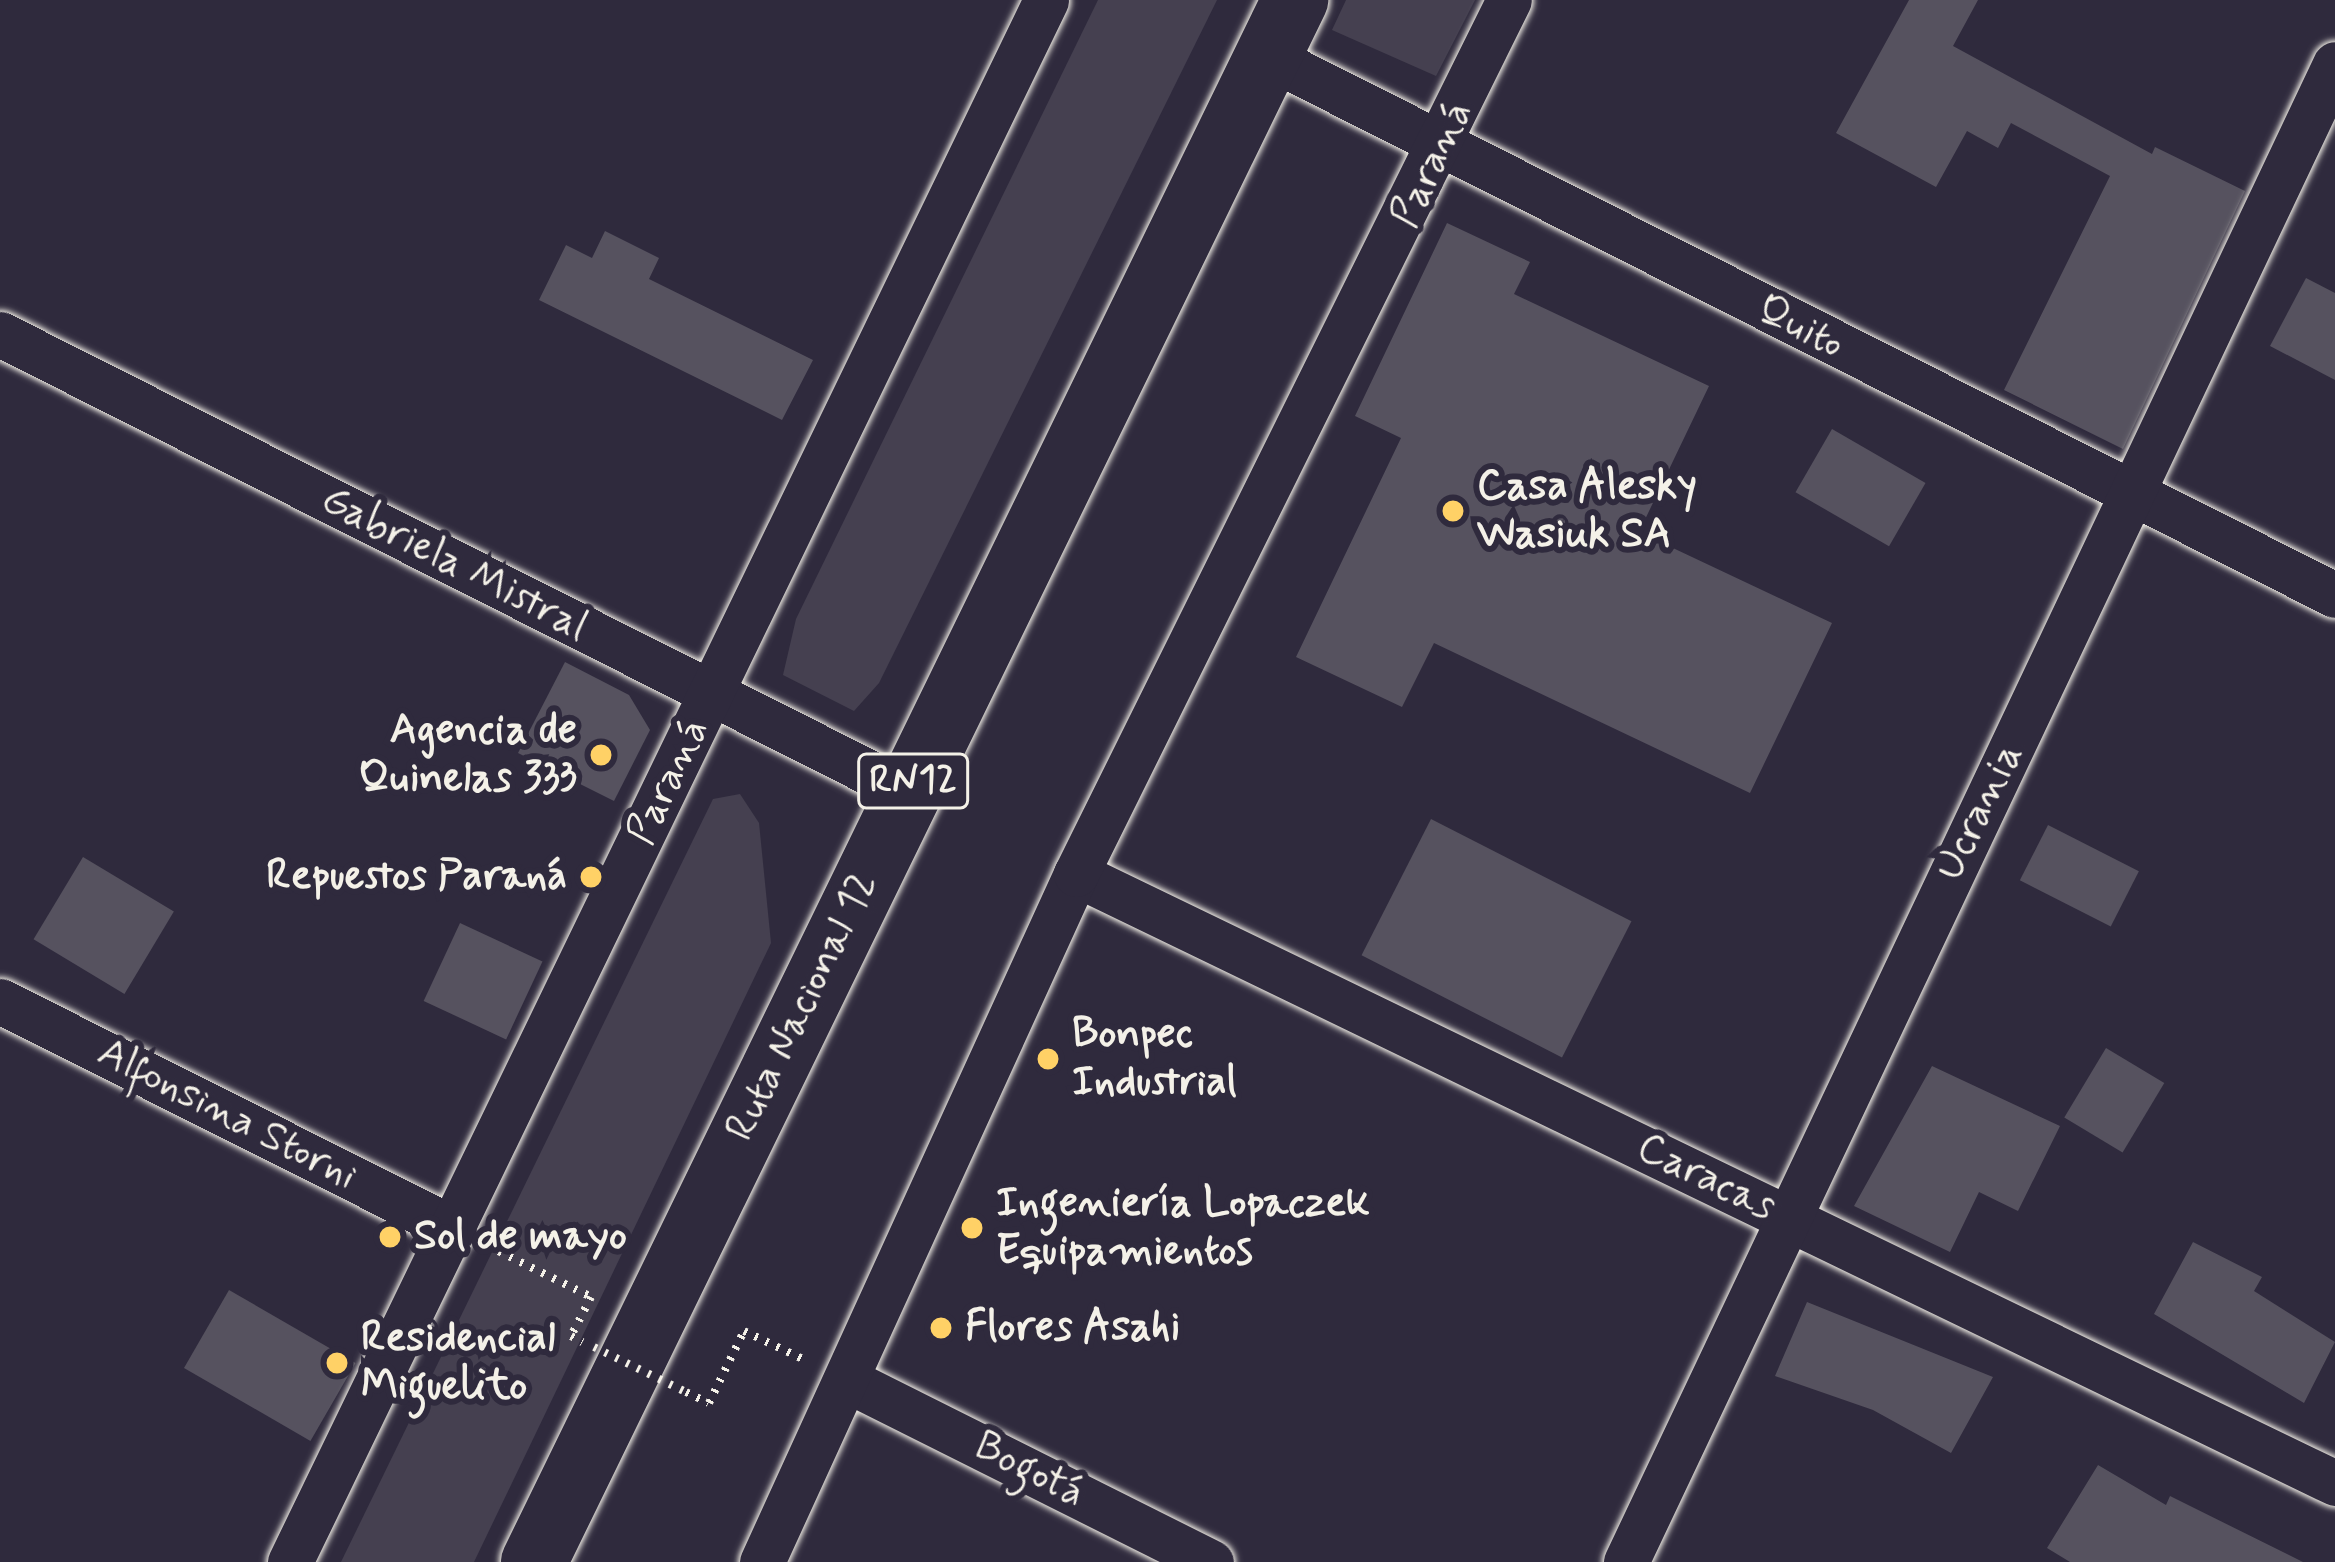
<!DOCTYPE html>
<html>
<head>
<meta charset="utf-8">
<style>
	body { margin:0 }
	#map { position:relative; width:2335px; height:1562px; overflow:hidden; background:#2f2a3d; font-family:Mynerve,sans-serif }
	div>[style] { position:absolute }
	[style*='--x'] { left:calc(var(--x)*1px); top:calc(var(--y)*1px); width:calc(var(--w)*1px); rotate:calc(var(--a)*1deg) }
	.green>* { inset:0; background:#454050 }
	.building>* { inset:0; background:#56525f; transform-origin:0 0 }
	.path>* { height:8px; margin-top:-4px; transform-origin:0; background:repeating-linear-gradient(90deg,#f4f1e8 0 3px,transparent 0 12px) }
	.roads { filter:drop-shadow(0 0 3px #f4f1e8) drop-shadow(0 0 3px #f4f1e8) }
	.street>* { height:45px; margin:-22.5px; padding:0 22.5px; transform-origin:22.5px; border-radius:22.5px; background:#2f2a3d }
	.highway>* { height:66px; margin:-33px; padding:0 33px; transform-origin:33px; border-radius:33px; background:#2f2a3d }
	.path-bridge>* { height:8px; margin-top:-4px; transform-origin:0; background:repeating-linear-gradient(90deg,#f4f1e8 0 3px,transparent 0 12px) }
	.dots>* { width:33px; height:33px; translate:-50% -50%; box-sizing:border-box; border:6px solid #2f2a3d; border-radius:50% }
	span { translate:-50% -50%; white-space:nowrap; text-align:center; line-height:1.15; -webkit-text-stroke:12px #2f2a3d; paint-order:stroke }
	.shield-label span { padding:3px 9px; background:#2f2a3d; border:3px solid; border-radius:9px; -webkit-text-stroke-width:0 }
	.shield-label { font-size:39px; color:#f4f1e8; font-weight:700 }
	.street-label { font-size:42px; color:#f4f1e8 }
	.poi-label { font-size:42px; color:#f4f1e8; font-weight:700 }
	.left { translate:0 -50%; text-align:left }
	.right { translate:-100% -50%; text-align:right }
</style>
</head>
<body>
<div id="map">
	<div class="green">
		<div style="clip-path:polygon(1098px 0,1217px 0,879px 683px,854px 711px,783px 675px,796px 619px)"></div>
		<div style="clip-path:polygon(1346px 0,1475px 0,1436px 76px,1332px 30px)"></div>
		<div style="clip-path:polygon(740px 794px,759px 823px,771px 943px,474px 1562px,341px 1562px,713px 799px)"></div>
	</div>
	<div class="building">
		<div style="clip-path:polygon(1909px 0,1978px 0,1953px 46px,2152px 154px,2155px 147px,2245px 191px,2123px 449px,2004px 390px,2110px 176px,2011px 123px,1998px 148px,1967px 131px,1936px 187px,1836px 133px)"></div>
		<div style="clip-path:polygon(1447px 223px,1530px 262px,1514px 294px,1709px 386px,1639px 532px,1832px 623px,1750px 793px,1434px 643px,1402px 707px,1296px 657px,1401px 438px,1355px 416px)"></div>
		<div style="clip-path:polygon(605px 231px,659px 258px,649px 279px,813px 360px,782px 420px,539px 300px,566px 245px,592px 258px)"></div>
		<div style="clip-path:polygon(2306px 278px,2335px 293px,2335px 380px,2270px 346px)"></div>
		<div style="left:1832px;top:429px;width:108px;height:73px;rotate:30deg"></div>
		<div style="clip-path:polygon(565px 662px,629px 695px,650px 730px,614px 801px,518px 753px)"></div>
		<div style="left:1431px;top:819px;width:225px;height:153px;rotate:27deg"></div>
		<div style="left:2048px;top:825px;width:102px;height:62px;rotate:27deg"></div>
		<div style="left:83px;top:857px;width:106px;height:96px;rotate:31deg"></div>
		<div style="left:460px;top:923px;width:91px;height:86px;rotate:25deg"></div>
		<div style="left:2106px;top:1048px;width:68px;height:81px;rotate:31deg"></div>
		<div style="clip-path:polygon(1932px 1066px,2060px 1126px,2018px 1211px,1979px 1192px,1950px 1252px,1854px 1206px)"></div>
		<div style="clip-path:polygon(2193px 1242px,2262px 1277px,2254px 1291px,2335px 1342px,2304px 1403px,2154px 1314px)"></div>
		<div style="left:229px;top:1290px;width:146px;height:90px;rotate:30deg"></div>
		<div style="clip-path:polygon(1807px 1302px,1993px 1377px,1951px 1453px,1873px 1410px,1775px 1376px)"></div>
		<div style="clip-path:polygon(2098px 1465px,2166px 1505px,2170px 1496px,2303px 1562px,2070px 1562px,2047px 1548px)"></div>
	</div>
	<div class="path">
		<div style="--x:488;--y:1246;--w:115;--a:26.3"></div>
		<div style="--x:591;--y:1297;--w:44;--a:117.1"></div>
		<div style="--x:571;--y:1336;--w:13;--a:29"></div>
		<div style="--x:686;--y:1392;--w:25;--a:26"></div>
		<div style="--x:709;--y:1403;--w:80;--a:-64.1"></div>
		<div style="--x:744;--y:1331;--w:70;--a:25.5"></div>
	</div>
	<div class="roads">
		<div class="street">
			<div style="--x:1267;--y:56;--w:1196;--a:26.78"></div>
			<div style="--x:0;--y:334;--w:1017;--a:26.77"></div>
			<div style="--x:1076;--y:874;--w:1399;--a:25.81"></div>
			<div style="--x:0;--y:1001;--w:508;--a:26.67"></div>
			<div style="--x:847;--y:1380;--w:407;--a:26.6"></div>
			<div style="--x:290;--y:1562;--w:1735;--a:-64.17"></div>
			<div style="--x:762;--y:1562;--w:756;--a:-65.47"></div>
			<div style="--x:1076;--y:874;--w:975;--a:-63.65"></div>
			<div style="--x:1626;--y:1562;--w:1657;--a:-64.67"></div>
		</div>
		<div class="highway">
			<div style="--x:534;--y:1562;--w:1738;--a:-64.02"></div>
		</div>
	</div>
	<div class="path-bridge">
		<div style="--x:594;--y:1347;--w:102;--a:26.1"></div>
	</div>
	<div class="dots">
		<div style="left:1453px;top:511px;background:#ffd166"></div>
		<div style="left:601px;top:755px;background:#ffd166"></div>
		<div style="left:591px;top:877px;background:#ffd166"></div>
		<div style="left:1048px;top:1059px;background:#ffd166"></div>
		<div style="left:972px;top:1228px;background:#ffd166"></div>
		<div style="left:390px;top:1237px;background:#ffd166"></div>
		<div style="left:941px;top:1328px;background:#ffd166"></div>
		<div style="left:337px;top:1363px;background:#ffd166"></div>
	</div>
	<div class="shield-label">
		<span style="left:913px;top:781px">RN12</span>
	</div>
	<div class="street-label">
		<span style="left:1433px;top:165px;rotate:-64deg">Paraná</span>
		<span style="left:1800px;top:328px;rotate:27deg">Quito</span>
		<span style="left:454px;top:564px;rotate:27deg">Gabriela Mistral</span>
		<span style="left:669px;top:782px;rotate:-64deg">Paraná</span>
		<span style="left:1980px;top:812px;rotate:-64deg">Ucrania</span>
		<span style="left:803px;top:1007px;rotate:-64deg">Ruta Nacional 12</span>
		<span style="left:227px;top:1115px;rotate:27deg">Alfonsina Storni</span>
		<span style="left:1706px;top:1178px;rotate:26deg">Caracas</span>
		<span style="left:1029px;top:1471px;rotate:27deg">Bogotá</span>
	</div>
	<div class="poi-label">
		<span class="left" style="left:1477px;top:511px">Casa Alesky<br>Wasiuk SA</span>
		<span class="right" style="left:577px;top:755px">Agencia de<br>Quinelas 333</span>
		<span class="right" style="left:567px;top:877px">Repuestos Paraná</span>
		<span class="left" style="left:1072px;top:1059px">Bonpec<br>Industrial</span>
		<span class="left" style="left:996px;top:1228px">Ingeniería Lopaczek<br>Equipamientos</span>
		<span class="left" style="left:414px;top:1237px">Sol de mayo</span>
		<span class="left" style="left:965px;top:1328px">Flores Asahi</span>
		<span class="left" style="left:361px;top:1363px">Residencial<br>Miguelito</span>
	</div>
</div>
</body>
</html>
